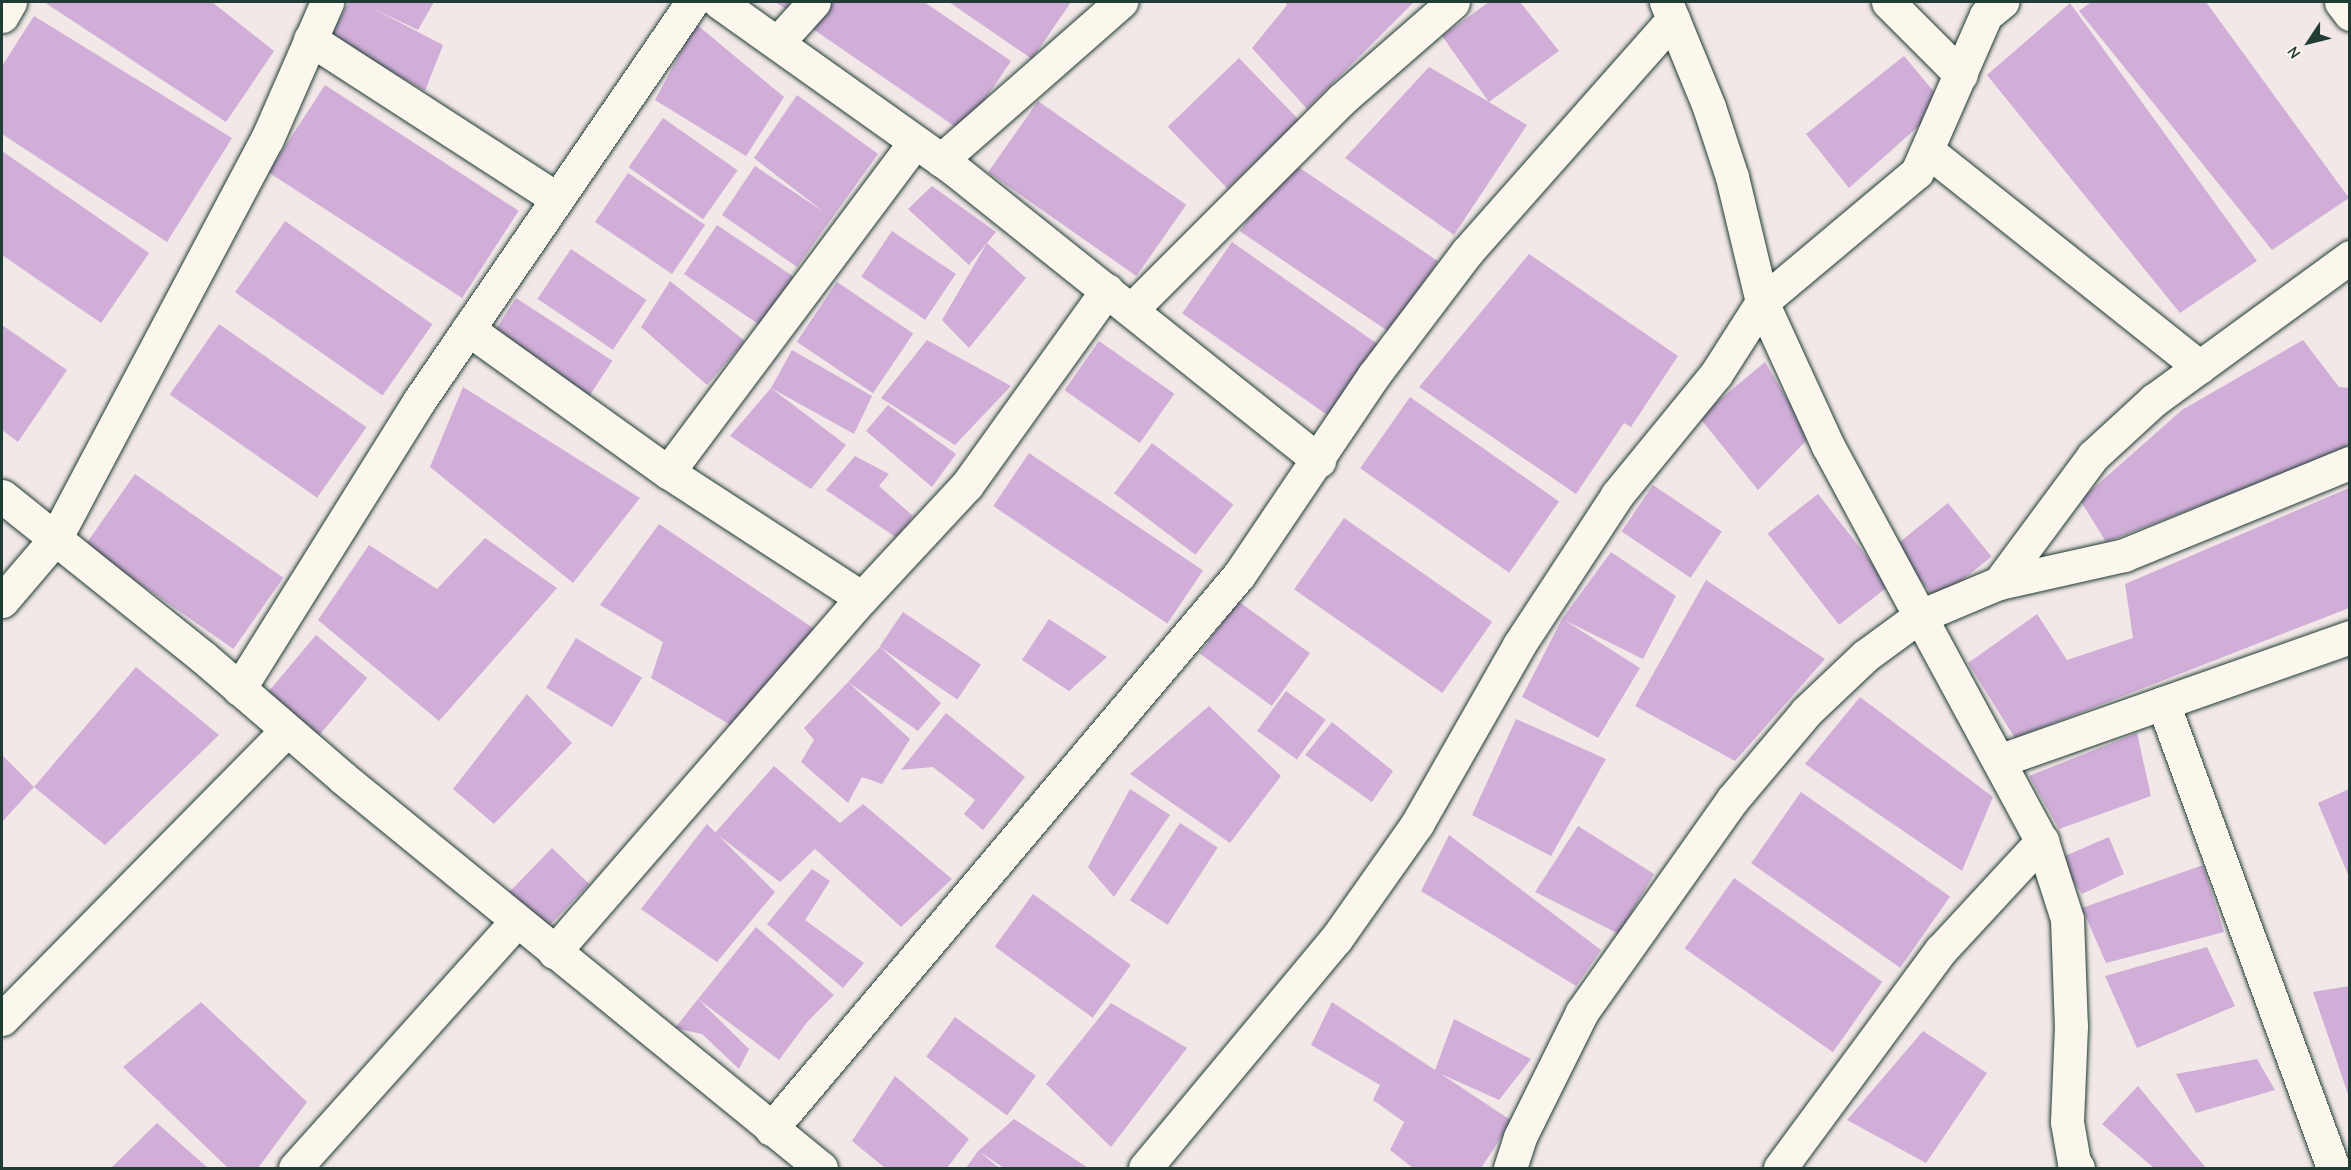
<!DOCTYPE html>
<html>
<head>
<meta charset="utf-8">
<style>
	body { margin:0 }
	#map { position:relative; width:2351px; height:1170px; overflow:hidden; background:#f2e8e8; font-family:"Comic Neue",sans-serif }
	div>[style] { position:absolute }
	[style*='--x'] { left:calc(var(--x)*1px); top:calc(var(--y)*1px); width:calc(var(--w)*1px); rotate:calc(var(--a)*1deg) }
	.building>* { inset:0; background:#d0aed8; transform-origin:0 0 }
	.roads { filter:drop-shadow(0 0 2px #1f3d34) drop-shadow(0 0 2px #1f3d34) }
	.minor>* { height:33px; margin:-16.5px; padding:0 16.5px; transform-origin:16.5px; border-radius:16.5px; background:#fbf7ec }
	span { translate:-50% -50%; white-space:nowrap; text-align:center; line-height:1.15; -webkit-text-stroke:5px #fbf7ec; paint-order:stroke }
	.frame { position:absolute; inset:0; border:3px solid #1f3d34; pointer-events:none }
	.north { position:absolute; left:2279px; top:12px; width:60px; height:60px; -webkit-text-stroke:4px #fbf7ec; paint-order:stroke; rotate:235deg; font-size:16px; font-weight:700; line-height:24px; text-align:center; color:#1f3d34 }
	.north::after { content:''; display:block; margin:auto; width:21px; height:27px; background:#1f3d34; clip-path:polygon(50% 0,100% 100%,50% 72%,0 100%) }
</style>
</head>
<body>
<div id="map">
	<div class="building">
		<div style="clip-path:polygon(44px 2px,212px 2px,274px 51px,226px 122px)"></div>
		<div style="clip-path:polygon(349px 2px,434px 2px,418px 30px,372px 8px,443px 45px,425px 91px,330px 37px)"></div>
		<div style="clip-path:polygon(775px 2px,791px 2px,786px 9px)"></div>
		<div style="clip-path:polygon(826px 2px,924px 2px,1011px 61px,963px 132px,807px 25px)"></div>
		<div style="clip-path:polygon(949px 2px,1071px 2px,1032px 59px)"></div>
		<div style="clip-path:polygon(1285px 2px,1414px 2px,1307px 109px,1252px 48px,1287px 5px)"></div>
		<div style="clip-path:polygon(1489px 2px,1520px 2px,1559px 51px,1489px 102px,1527px 125px,1454px 235px,1345px 158px,1429px 67px,1489px 102px,1442px 36px)"></div>
		<div style="clip-path:polygon(2091px 2px,2206px 2px,2349px 198px,2272px 250px,2079px 11px)"></div>
		<div style="clip-path:polygon(2070px 3px,2257px 261px,2180px 313px,1987px 75px)"></div>
		<div style="clip-path:polygon(34px 16px,232px 138px,167px 242px,2px 134px,2px 66px)"></div>
		<div style="clip-path:polygon(696px 24px,784px 97px,746px 156px,655px 100px)"></div>
		<div style="clip-path:polygon(1904px 56px,1935px 93px,1921px 124px,1849px 188px,1806px 134px)"></div>
		<div style="left:1239px;top:58px;width:86px;height:99px;rotate:46deg"></div>
		<div style="left:325px;top:85px;width:231px;height:104px;rotate:33deg"></div>
		<div style="clip-path:polygon(797px 95px,878px 154px,797px 267px,722px 215px,755px 166px,824px 212px,754px 158px)"></div>
		<div style="left:1038px;top:101px;width:181px;height:87px;rotate:35deg"></div>
		<div style="left:663px;top:118px;width:91px;height:60px;rotate:35deg"></div>
		<div style="clip-path:polygon(2px 151px,149px 253px,101px 323px,2px 255px)"></div>
		<div style="left:1288px;top:160px;width:181px;height:86px;rotate:34deg"></div>
		<div style="left:628px;top:173px;width:93px;height:59px;rotate:34deg"></div>
		<div style="clip-path:polygon(932px 186px,996px 232px,987px 243px,1026px 278px,969px 348px,942px 320px,987px 243px,969px 265px,908px 209px)"></div>
		<div style="left:285px;top:221px;width:180px;height:87px;rotate:35deg"></div>
		<div style="left:717px;top:225px;width:92px;height:59px;rotate:34deg"></div>
		<div style="left:892px;top:231px;width:77px;height:55px;rotate:34deg"></div>
		<div style="left:1232px;top:242px;width:182px;height:87px;rotate:35deg"></div>
		<div style="left:571px;top:249px;width:91px;height:60px;rotate:34deg"></div>
		<div style="clip-path:polygon(1529px 254px,1678px 356px,1631px 427px,1624px 423px,1576px 494px,1419px 387px)"></div>
		<div style="clip-path:polygon(670px 281px,745px 341px,707px 385px,641px 327px)"></div>
		<div style="left:837px;top:282px;width:92px;height:72px;rotate:34deg"></div>
		<div style="left:516px;top:298px;width:115px;height:42px;rotate:33deg"></div>
		<div style="left:219px;top:324px;width:180px;height:86px;rotate:35deg"></div>
		<div style="clip-path:polygon(2px 325px,67px 370px,18px 442px,2px 430px)"></div>
		<div style="clip-path:polygon(927px 340px,1011px 386px,955px 445px,881px 398px)"></div>
		<div style="clip-path:polygon(2303px 340px,2339px 387px,2349px 388px,2349px 448px,2106px 542px,2080px 500px,2182px 410px)"></div>
		<div style="left:1099px;top:341px;width:92px;height:60px;rotate:35deg"></div>
		<div style="clip-path:polygon(792px 350px,872px 396px,854px 434px,771px 388px,846px 445px,811px 489px,730px 436px,771px 388px)"></div>
		<div style="clip-path:polygon(1765px 362px,1810px 437px,1758px 490px,1699px 417px)"></div>
		<div style="clip-path:polygon(463px 387px,640px 498px,573px 583px,430px 467px)"></div>
		<div style="left:1410px;top:397px;width:182px;height:87px;rotate:35deg"></div>
		<div style="clip-path:polygon(888px 405px,956px 454px,932px 487px,866px 431px)"></div>
		<div style="left:1152px;top:443px;width:102px;height:63px;rotate:37deg"></div>
		<div style="left:1029px;top:453px;width:210px;height:64px;rotate:34deg"></div>
		<div style="clip-path:polygon(855px 456px,889px 474px,879px 486px,913px 516px,897px 538px,826px 490px)"></div>
		<div style="left:135px;top:474px;width:181px;height:87px;rotate:35deg"></div>
		<div style="left:1653px;top:485px;width:83px;height:56px;rotate:34deg"></div>
		<div style="clip-path:polygon(2349px 488px,2349px 608px,2015px 738px,1968px 663px,2037px 614px,2067px 660px,2133px 638px,2125px 584px)"></div>
		<div style="left:1818px;top:494px;width:116px;height:64px;rotate:52deg"></div>
		<div style="left:1948px;top:503px;width:69px;height:70px;rotate:51deg"></div>
		<div style="left:1344px;top:518px;width:181px;height:87px;rotate:35deg"></div>
		<div style="clip-path:polygon(659px 524px,816px 630px,734px 727px,651px 678px,663px 642px,600px 605px)"></div>
		<div style="clip-path:polygon(485px 538px,557px 588px,439px 721px,318px 620px,369px 545px,437px 589px)"></div>
		<div style="clip-path:polygon(1611px 552px,1676px 596px,1643px 659px,1564px 620px,1640px 668px,1598px 738px,1522px 697px,1562px 619px)"></div>
		<div style="clip-path:polygon(1706px 580px,1825px 659px,1735px 761px,1635px 706px)"></div>
		<div style="left:1238px;top:601px;width:89px;height:65px;rotate:36deg"></div>
		<div style="left:903px;top:612px;width:94px;height:42px;rotate:34deg"></div>
		<div style="clip-path:polygon(1049px 619px,1107px 657px,1069px 691px,1022px 660px)"></div>
		<div style="left:316px;top:635px;width:67px;height:76px;rotate:40deg"></div>
		<div style="left:576px;top:638px;width:77px;height:58px;rotate:31deg"></div>
		<div style="clip-path:polygon(880px 647px,941px 703px,918px 731px,848px 682px)"></div>
		<div style="clip-path:polygon(136px 667px,219px 735px,105px 845px,34px 787px)"></div>
		<div style="clip-path:polygon(848px 682px,910px 739px,882px 784px,862px 777px,848px 803px,801px 762px,814px 740px,804px 728px)"></div>
		<div style="left:1286px;top:691px;width:49px;height:49px;rotate:36deg"></div>
		<div style="clip-path:polygon(527px 694px,572px 743px,494px 824px,453px 789px)"></div>
		<div style="clip-path:polygon(1860px 697px,1993px 797px,1962px 871px,1805px 764px)"></div>
		<div style="clip-path:polygon(1209px 706px,1281px 776px,1230px 843px,1130px 774px)"></div>
		<div style="clip-path:polygon(946px 713px,1025px 777px,983px 830px,964px 814px,975px 800px,933px 767px,901px 770px)"></div>
		<div style="clip-path:polygon(1516px 719px,1606px 759px,1551px 856px,1472px 815px)"></div>
		<div style="clip-path:polygon(1332px 722px,1393px 771px,1372px 802px,1305px 755px)"></div>
		<div style="clip-path:polygon(2137px 733px,2151px 796px,2059px 829px,2029px 776px)"></div>
		<div style="clip-path:polygon(2px 755px,34px 787px,2px 822px)"></div>
		<div style="clip-path:polygon(774px 766px,840px 823px,863px 804px,952px 879px,901px 927px,815px 849px,780px 882px,715px 833px)"></div>
		<div style="clip-path:polygon(1130px 789px,1170px 815px,1114px 897px,1088px 867px)"></div>
		<div style="clip-path:polygon(2349px 789px,2349px 877px,2318px 803px)"></div>
		<div style="left:1801px;top:792px;width:182px;height:87px;rotate:35deg"></div>
		<div style="left:1180px;top:823px;width:45px;height:92px;rotate:33deg"></div>
		<div style="clip-path:polygon(707px 824px,775px 892px,717px 962px,641px 909px)"></div>
		<div style="clip-path:polygon(1578px 826px,1654px 874px,1619px 934px,1535px 892px)"></div>
		<div style="clip-path:polygon(1449px 835px,1601px 950px,1576px 986px,1421px 891px)"></div>
		<div style="clip-path:polygon(2109px 837px,2124px 874px,2082px 894px,2058px 859px)"></div>
		<div style="left:552px;top:848px;width:52px;height:64px;rotate:44deg"></div>
		<div style="clip-path:polygon(2203px 865px,2224px 932px,2106px 963px,2082px 908px)"></div>
		<div style="clip-path:polygon(812px 869px,830px 881px,805px 920px,864px 963px,843px 988px,767px 924px)"></div>
		<div style="left:1734px;top:878px;width:181px;height:86px;rotate:35deg"></div>
		<div style="left:1033px;top:894px;width:121px;height:65px;rotate:36deg"></div>
		<div style="clip-path:polygon(756px 927px,834px 995px,808px 1021px,779px 1060px,698px 999px)"></div>
		<div style="clip-path:polygon(2207px 947px,2235px 1006px,2137px 1048px,2105px 976px)"></div>
		<div style="clip-path:polygon(2349px 986px,2349px 1097px,2313px 992px)"></div>
		<div style="clip-path:polygon(698px 999px,749px 1049px,739px 1069px,702px 1034px,675px 1028px)"></div>
		<div style="clip-path:polygon(201px 1002px,307px 1102px,258px 1168px,228px 1168px,123px 1067px)"></div>
		<div style="clip-path:polygon(1332px 1002px,1435px 1070px,1454px 1019px,1531px 1059px,1499px 1100px,1441px 1074px,1512px 1121px,1481px 1168px,1413px 1168px,1390px 1150px,1404px 1122px,1373px 1100px,1380px 1085px,1311px 1045px)"></div>
		<div style="clip-path:polygon(1111px 1003px,1187px 1048px,1111px 1147px,1046px 1084px)"></div>
		<div style="left:955px;top:1017px;width:100px;height:49px;rotate:36deg"></div>
		<div style="clip-path:polygon(1923px 1031px,1987px 1073px,1926px 1163px,1847px 1120px)"></div>
		<div style="clip-path:polygon(2257px 1059px,2275px 1090px,2196px 1113px,2176px 1074px)"></div>
		<div style="clip-path:polygon(895px 1076px,969px 1139px,947px 1168px,885px 1168px,852px 1141px)"></div>
		<div style="clip-path:polygon(2138px 1086px,2206px 1168px,2154px 1168px,2102px 1124px)"></div>
		<div style="clip-path:polygon(1014px 1119px,1088px 1168px,1004px 1168px,980px 1152px,999px 1168px,966px 1168px,978px 1151px)"></div>
		<div style="clip-path:polygon(157px 1123px,208px 1168px,111px 1168px)"></div>
	</div>
	<div class="roads">
		<div class="minor">
			<div style="--x:719;--y:2;--w:290;--a:35.4"></div>
			<div style="--x:955;--y:170;--w:466;--a:38.6"></div>
			<div style="--x:1666;--y:2;--w:113;--a:67.7"></div>
			<div style="--x:1709;--y:107;--w:74;--a:71.8"></div>
			<div style="--x:1732;--y:177;--w:129;--a:76.5"></div>
			<div style="--x:1762;--y:302;--w:158;--a:65.4"></div>
			<div style="--x:1828;--y:446;--w:449;--a:61.6"></div>
			<div style="--x:2042;--y:841;--w:82;--a:72.2"></div>
			<div style="--x:2067;--y:919;--w:107;--a:87.9"></div>
			<div style="--x:2071;--y:1026;--w:96;--a:92.4"></div>
			<div style="--x:2067;--y:1122;--w:41;--a:80.1"></div>
			<div style="--x:2074;--y:1162;--w:7;--a:56"></div>
			<div style="--x:1888;--y:2;--w:103;--a:45"></div>
			<div style="--x:2341;--y:2;--w:15;--a:53"></div>
			<div style="--x:2;--y:16;--w:16;--a:-60"></div>
			<div style="--x:310;--y:39;--w:294;--a:32.9"></div>
			<div style="--x:777;--y:43;--w:55;--a:-47.9"></div>
			<div style="--x:1928;--y:151;--w:347;--a:38.5"></div>
			<div style="--x:941;--y:160;--w:240;--a:-41.3"></div>
			<div style="--x:1132;--y:309;--w:297;--a:-45"></div>
			<div style="--x:1342;--y:99;--w:147;--a:-41.1"></div>
			<div style="--x:468;--y:329;--w:246;--a:35.6"></div>
			<div style="--x:668;--y:472;--w:231;--a:33"></div>
			<div style="--x:668;--y:472;--w:412;--a:-53.2"></div>
			<div style="--x:2;--y:496;--w:258;--a:38.7"></div>
			<div style="--x:203;--y:657;--w:185;--a:40.8"></div>
			<div style="--x:343;--y:778;--w:617;--a:39.21"></div>
			<div style="--x:1999;--y:583;--w:128;--a:-12.6"></div>
			<div style="--x:2124;--y:555;--w:244;--a:-22.2"></div>
			<div style="--x:2;--y:601;--w:82;--a:-49.5"></div>
			<div style="--x:55;--y:539;--w:453;--a:-62.1"></div>
			<div style="--x:267;--y:139;--w:150;--a:-66.3"></div>
			<div style="--x:239;--y:689;--w:340;--a:-58"></div>
			<div style="--x:419;--y:401;--w:483;--a:-55.6"></div>
			<div style="--x:2163;--y:703;--w:495;--a:69.9"></div>
			<div style="--x:2001;--y:760;--w:370;--a:-19.4"></div>
			<div style="--x:554;--y:952;--w:469;--a:-49"></div>
			<div style="--x:862;--y:598;--w:154;--a:-47.1"></div>
			<div style="--x:967;--y:485;--w:240;--a:-54.3"></div>
			<div style="--x:2;--y:1019;--w:404;--a:-45.4"></div>
			<div style="--x:771;--y:1129;--w:725;--a:-49.81"></div>
			<div style="--x:1239;--y:575;--w:241;--a:-56"></div>
			<div style="--x:1374;--y:375;--w:154;--a:-52.9"></div>
			<div style="--x:1467;--y:252;--w:311;--a:-48.5"></div>
			<div style="--x:295;--y:1168;--w:332;--a:-48.1"></div>
			<div style="--x:1145;--y:1168;--w:298;--a:-50.2"></div>
			<div style="--x:1336;--y:939;--w:141;--a:-54.8"></div>
			<div style="--x:1417;--y:824;--w:206;--a:-60.3"></div>
			<div style="--x:1519;--y:645;--w:179;--a:-56.8"></div>
			<div style="--x:1617;--y:495;--w:156;--a:-50.7"></div>
			<div style="--x:1716;--y:374;--w:85;--a:-57.4"></div>
			<div style="--x:1762;--y:302;--w:202;--a:-40"></div>
			<div style="--x:1917;--y:172;--w:171;--a:-66.3"></div>
			<div style="--x:1986;--y:15;--w:21;--a:-39"></div>
			<div style="--x:1510;--y:1168;--w:33;--a:-72"></div>
			<div style="--x:1520;--y:1137;--w:140;--a:-63.6"></div>
			<div style="--x:1582;--y:1012;--w:260;--a:-54.7"></div>
			<div style="--x:1732;--y:800;--w:115;--a:-49.9"></div>
			<div style="--x:1806;--y:712;--w:81;--a:-43.5"></div>
			<div style="--x:1865;--y:656;--w:66;--a:-36.3"></div>
			<div style="--x:1918;--y:617;--w:88;--a:-22.8"></div>
			<div style="--x:1999;--y:583;--w:158;--a:-53.5"></div>
			<div style="--x:2093;--y:456;--w:83;--a:-42.6"></div>
			<div style="--x:2154;--y:400;--w:243;--a:-36.1"></div>
			<div style="--x:1780;--y:1168;--w:271;--a:-53.6"></div>
			<div style="--x:1941;--y:950;--w:149;--a:-47.2"></div>
		</div>
	</div>
	<div class="frame"></div>
	<div class="north">N</div>
</div>
</body>
</html>
